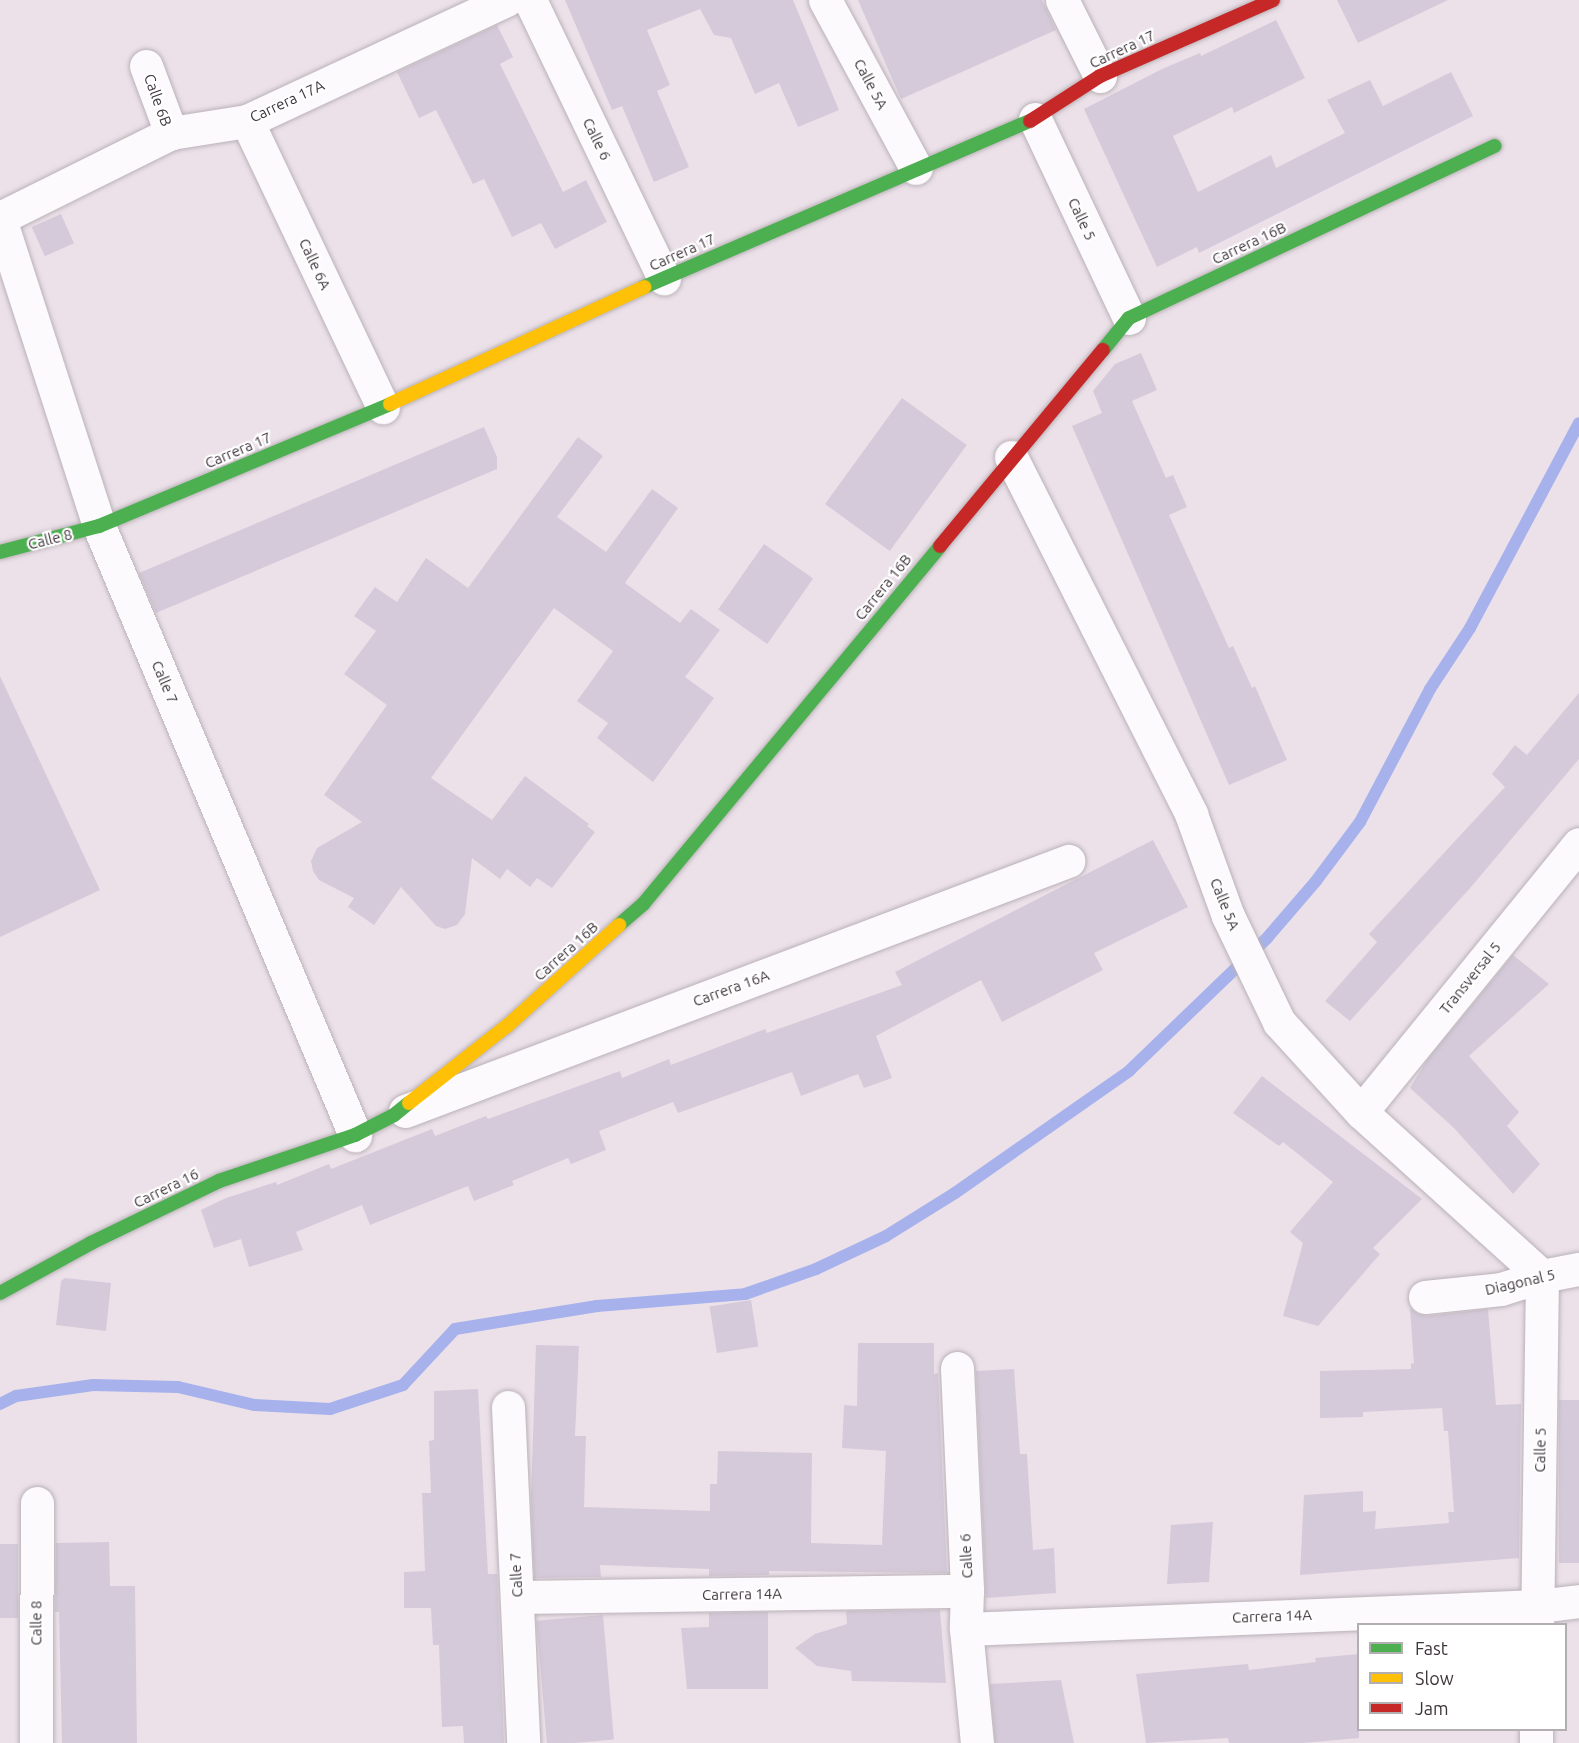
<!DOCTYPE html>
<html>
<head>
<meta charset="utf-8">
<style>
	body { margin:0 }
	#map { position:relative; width:1579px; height:1743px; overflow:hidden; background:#ece1e9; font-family:Ubuntu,sans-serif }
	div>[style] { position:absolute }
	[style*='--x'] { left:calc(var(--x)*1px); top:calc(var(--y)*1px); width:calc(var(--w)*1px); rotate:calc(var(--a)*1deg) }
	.stream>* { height:12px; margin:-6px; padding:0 6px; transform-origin:6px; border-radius:6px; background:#a7b2ec }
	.building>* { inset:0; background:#d5cada; transform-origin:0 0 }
	.roads { filter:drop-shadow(0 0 2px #bab2b8) drop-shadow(0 0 2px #bab2b8) }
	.street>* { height:33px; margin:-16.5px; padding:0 16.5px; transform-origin:16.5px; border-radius:16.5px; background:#fcfafc }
	.fast>* { height:14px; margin:-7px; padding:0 7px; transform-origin:7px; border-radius:7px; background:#4caf50 }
	.slow>* { height:14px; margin:-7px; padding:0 7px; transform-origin:7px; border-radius:7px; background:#ffc107 }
	.jam>* { height:14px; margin:-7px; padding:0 7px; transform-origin:7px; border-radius:7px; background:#c62828 }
	span { translate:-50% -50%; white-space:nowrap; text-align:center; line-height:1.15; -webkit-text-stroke:4.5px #fff; paint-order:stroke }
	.street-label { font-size:15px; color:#3e353b }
	.legend { position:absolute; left:1357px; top:1623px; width:210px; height:108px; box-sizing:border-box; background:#fff; border:2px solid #b2aeb1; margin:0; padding:8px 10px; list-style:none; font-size:18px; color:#3e353b }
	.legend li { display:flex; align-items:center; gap:12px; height:30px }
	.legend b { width:30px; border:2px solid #b2aeb1 }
</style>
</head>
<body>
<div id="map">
	<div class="stream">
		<div style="--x:0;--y:1404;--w:18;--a:-27"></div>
		<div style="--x:16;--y:1396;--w:78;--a:-8.1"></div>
		<div style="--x:93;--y:1385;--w:85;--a:1.3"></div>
		<div style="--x:178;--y:1387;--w:79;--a:13.2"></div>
		<div style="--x:255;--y:1405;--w:75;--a:3.1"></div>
		<div style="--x:330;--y:1409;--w:77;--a:-18.2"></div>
		<div style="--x:403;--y:1385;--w:76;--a:-47.1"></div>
		<div style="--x:455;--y:1329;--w:144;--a:-9.2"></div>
		<div style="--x:597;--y:1306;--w:148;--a:-4.6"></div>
		<div style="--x:745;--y:1294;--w:75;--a:-19.4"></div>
		<div style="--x:816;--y:1269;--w:77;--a:-25.2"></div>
		<div style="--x:886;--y:1236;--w:81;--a:-31.9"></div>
		<div style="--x:955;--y:1193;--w:213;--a:-35"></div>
		<div style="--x:1129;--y:1071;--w:192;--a:-43.9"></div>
		<div style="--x:1267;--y:938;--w:75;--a:-49.3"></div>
		<div style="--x:1316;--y:881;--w:74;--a:-53.3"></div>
		<div style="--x:1360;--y:822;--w:150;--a:-62.2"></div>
		<div style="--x:1430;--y:689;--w:73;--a:-56.7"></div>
		<div style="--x:1470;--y:628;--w:232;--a:-62"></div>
	</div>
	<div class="building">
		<div style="clip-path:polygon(565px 0,793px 0,839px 110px,798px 127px,779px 83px,755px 94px,731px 38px,714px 35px,700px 9px,647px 30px,670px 85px,657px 91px,689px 167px,654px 182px,622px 106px,612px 110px)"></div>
		<div style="clip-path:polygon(858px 0,1042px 0,1056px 30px,901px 99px)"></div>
		<div style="clip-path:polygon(1337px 0,1448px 0,1358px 43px)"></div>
		<div style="clip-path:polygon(1276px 20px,1305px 78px,1234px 113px,1232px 107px,1173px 136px,1198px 192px,1271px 155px,1276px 168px,1345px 133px,1327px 100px,1370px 80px,1383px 106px,1451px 72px,1473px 116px,1199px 253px,1197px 247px,1157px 267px,1084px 109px,1162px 69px,1200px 53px,1201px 56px)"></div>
		<div style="clip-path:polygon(497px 25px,513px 57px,500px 64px,563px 192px,586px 180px,607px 222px,555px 249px,541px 223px,512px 237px,484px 179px,473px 184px,436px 110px,419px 118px,397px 72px)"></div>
		<div style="left:61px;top:214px;width:32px;height:32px;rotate:66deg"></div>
		<div style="clip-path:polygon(1141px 353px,1157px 390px,1132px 401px,1166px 478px,1173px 475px,1187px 507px,1169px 515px,1229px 648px,1233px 646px,1252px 688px,1255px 686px,1287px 760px,1229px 785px,1072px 426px,1102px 413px,1093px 391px,1115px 364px)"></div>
		<div style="left:902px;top:398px;width:80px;height:131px;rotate:36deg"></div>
		<div style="clip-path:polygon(484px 427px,497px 457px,497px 469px,156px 613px,139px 573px)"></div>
		<div style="clip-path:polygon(578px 437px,603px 456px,557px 517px,606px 552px,652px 489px,678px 508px,625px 583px,680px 623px,691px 609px,720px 630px,685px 677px,714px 698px,653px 782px,597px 738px,608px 723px,577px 701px,613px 651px,554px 608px,431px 778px,492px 820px,525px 776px,589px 824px,587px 826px,595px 832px,552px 888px,537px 878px,530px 887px,507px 869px,500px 879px,472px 858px,465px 914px,457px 925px,445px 929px,436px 926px,401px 887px,374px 925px,348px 907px,354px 898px,319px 880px,313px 871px,311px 861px,317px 848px,362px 822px,324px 795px,387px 705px,344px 674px,376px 631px,354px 616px,375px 587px,397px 602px,426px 558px,468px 588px)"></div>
		<div style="left:764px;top:544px;width:60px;height:80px;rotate:35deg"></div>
		<div style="clip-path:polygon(0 676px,100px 890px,0 937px)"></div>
		<div style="clip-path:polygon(1579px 693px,1579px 759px,1471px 887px,1350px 1021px,1325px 1001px,1377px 942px,1369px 934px,1505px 787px,1492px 774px,1515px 745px,1527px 755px)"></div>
		<div style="clip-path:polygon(1153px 840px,1188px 907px,1094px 953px,1103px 970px,1002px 1022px,981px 980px,876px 1036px,892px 1078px,864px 1088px,858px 1074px,801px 1096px,792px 1072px,678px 1113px,673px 1102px,599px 1131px,606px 1150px,571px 1164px,568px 1158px,512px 1181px,514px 1185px,474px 1201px,468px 1186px,370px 1225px,362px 1205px,296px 1232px,303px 1250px,249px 1267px,241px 1239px,214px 1248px,201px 1210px,226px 1198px,276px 1182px,277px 1185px,329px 1164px,331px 1169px,432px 1129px,435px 1136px,486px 1116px,488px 1119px,620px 1071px,622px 1078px,669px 1059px,671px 1065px,765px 1029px,767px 1033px,902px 985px,895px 972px)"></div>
		<div style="clip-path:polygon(1513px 955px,1549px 984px,1469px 1056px,1519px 1112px,1507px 1126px,1540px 1164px,1513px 1194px,1455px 1129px,1410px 1088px,1427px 1060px)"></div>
		<div style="clip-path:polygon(1262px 1076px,1422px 1199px,1373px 1248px,1380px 1254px,1318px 1326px,1283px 1316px,1303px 1243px,1290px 1232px,1333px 1182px,1283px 1142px,1279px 1146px,1233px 1113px)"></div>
		<div style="clip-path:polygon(65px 1278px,111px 1283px,106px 1331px,56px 1325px,61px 1281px)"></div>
		<div style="left:751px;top:1300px;width:47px;height:42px;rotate:81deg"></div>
		<div style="clip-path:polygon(1410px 1308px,1418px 1314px,1427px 1316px,1488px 1309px,1496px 1405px,1521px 1404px,1519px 1558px,1300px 1575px,1304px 1495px,1363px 1491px,1363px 1512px,1376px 1511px,1375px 1529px,1449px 1523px,1448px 1512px,1454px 1512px,1448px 1431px,1444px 1431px,1442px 1408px,1363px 1412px,1363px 1417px,1320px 1418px,1320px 1371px,1411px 1369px,1411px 1363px,1414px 1364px)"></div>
		<div style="clip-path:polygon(858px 1343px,934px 1343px,934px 1374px,938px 1373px,947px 1573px,769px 1571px,769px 1575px,709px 1576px,709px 1569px,600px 1565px,601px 1577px,534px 1578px,531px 1496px,536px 1345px,579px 1346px,575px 1436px,586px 1436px,584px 1507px,710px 1511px,710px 1484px,717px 1484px,718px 1451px,812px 1453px,811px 1543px,882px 1545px,886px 1451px,842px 1448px,844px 1405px,857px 1406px)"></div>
		<div style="clip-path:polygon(1014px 1369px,1020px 1454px,1027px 1454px,1033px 1550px,1054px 1548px,1056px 1593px,986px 1598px,976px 1371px)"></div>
		<div style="clip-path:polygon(478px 1389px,488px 1574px,497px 1574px,504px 1743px,464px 1743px,463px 1726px,442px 1727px,439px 1645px,433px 1645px,431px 1608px,404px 1608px,404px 1572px,425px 1571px,422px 1493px,431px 1493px,429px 1441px,434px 1440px,434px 1391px)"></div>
		<div style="left:1579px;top:1400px;width:163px;height:20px;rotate:90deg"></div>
		<div style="clip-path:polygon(1213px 1522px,1209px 1582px,1167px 1584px,1171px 1525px)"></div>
		<div style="clip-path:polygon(109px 1542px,110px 1586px,135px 1586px,137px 1743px,62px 1743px,59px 1612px,55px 1612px,56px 1543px)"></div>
		<div style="left:0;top:1544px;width:18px;height:74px"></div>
		<div style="clip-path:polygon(940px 1610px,946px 1683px,852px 1681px,851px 1671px,817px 1666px,795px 1648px,815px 1634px,847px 1624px,846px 1611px)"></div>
		<div style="clip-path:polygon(768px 1612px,768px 1689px,687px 1689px,681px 1628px,709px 1627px,709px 1613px)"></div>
		<div style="left:603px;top:1615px;width:125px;height:67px;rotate:85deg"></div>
		<div style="clip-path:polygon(1359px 1654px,1359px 1738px,1303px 1743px,1229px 1743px,1228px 1738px,1146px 1743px,1136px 1674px,1248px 1664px,1249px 1670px,1316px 1662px,1315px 1658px)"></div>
		<div style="clip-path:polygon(1061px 1680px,1074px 1743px,995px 1743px,990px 1684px)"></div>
	</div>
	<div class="roads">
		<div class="street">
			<div style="--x:530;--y:0;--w:309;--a:64.3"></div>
			<div style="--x:825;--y:0;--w:191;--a:61.6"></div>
			<div style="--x:1062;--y:0;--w:85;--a:63.4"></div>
			<div style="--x:146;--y:66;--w:72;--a:69.5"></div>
			<div style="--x:1035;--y:119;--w:220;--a:64.7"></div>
			<div style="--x:247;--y:121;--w:317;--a:64.6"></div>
			<div style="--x:0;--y:218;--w:191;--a:-26.4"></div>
			<div style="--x:171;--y:133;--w:77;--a:-9"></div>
			<div style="--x:247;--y:121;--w:286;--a:-25"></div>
			<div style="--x:0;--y:219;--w:323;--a:72.1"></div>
			<div style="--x:99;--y:526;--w:661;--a:67.2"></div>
			<div style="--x:1011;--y:457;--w:400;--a:63.2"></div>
			<div style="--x:1191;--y:814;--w:109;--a:70.1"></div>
			<div style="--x:1228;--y:916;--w:118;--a:64.3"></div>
			<div style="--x:1279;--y:1022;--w:122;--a:47.7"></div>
			<div style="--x:1361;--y:1112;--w:244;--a:42.2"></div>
			<div style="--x:1542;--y:1276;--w:348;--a:90.8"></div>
			<div style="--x:405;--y:1111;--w:709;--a:-20.66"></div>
			<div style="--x:1361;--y:1112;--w:345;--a:-50.9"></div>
			<div style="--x:1425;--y:1297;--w:76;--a:-6"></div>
			<div style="--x:1501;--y:1289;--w:43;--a:-17.6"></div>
			<div style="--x:1542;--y:1276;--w:38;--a:-11"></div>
			<div style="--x:957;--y:1368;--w:223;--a:87.4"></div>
			<div style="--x:967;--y:1591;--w:38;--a:92"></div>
			<div style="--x:966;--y:1629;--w:115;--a:84.5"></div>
			<div style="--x:508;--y:1407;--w:336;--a:87.4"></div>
			<div style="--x:517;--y:1597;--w:450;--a:-0.8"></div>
			<div style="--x:966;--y:1629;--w:572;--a:-2.3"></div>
			<div style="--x:1538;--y:1606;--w:41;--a:-7"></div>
			<div style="--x:36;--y:1743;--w:240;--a:-89.8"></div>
			<div style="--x:1536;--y:1743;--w:13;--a:-90"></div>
		</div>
		<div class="fast">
			<div style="--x:644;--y:287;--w:420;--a:-23.3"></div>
			<div style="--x:1103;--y:350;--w:41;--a:-50.9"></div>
			<div style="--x:1129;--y:318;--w:404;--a:-25.2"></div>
			<div style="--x:0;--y:552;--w:102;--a:-14.7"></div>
			<div style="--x:99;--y:526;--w:316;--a:-22.7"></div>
			<div style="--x:619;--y:925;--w:33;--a:-41"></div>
			<div style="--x:644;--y:903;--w:464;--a:-50.3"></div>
			<div style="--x:0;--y:1293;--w:104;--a:-28.8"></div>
			<div style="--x:91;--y:1243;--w:142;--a:-25.8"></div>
			<div style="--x:219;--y:1181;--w:144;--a:-18.7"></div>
			<div style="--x:355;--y:1135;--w:44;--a:-27.1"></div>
			<div style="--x:394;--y:1115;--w:19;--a:-39"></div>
		</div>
		<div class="slow">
			<div style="--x:390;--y:404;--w:280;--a:-24.7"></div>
			<div style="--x:409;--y:1103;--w:125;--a:-38.2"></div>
			<div style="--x:507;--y:1026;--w:151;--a:-42"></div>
		</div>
		<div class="jam">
			<div style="--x:1030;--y:121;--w:83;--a:-32.7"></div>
			<div style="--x:1100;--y:76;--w:189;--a:-23.7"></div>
			<div style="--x:940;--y:546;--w:255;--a:-50.3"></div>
		</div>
	</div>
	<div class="street-label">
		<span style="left:1122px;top:49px;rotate:-25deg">Carrera 17</span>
		<span style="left:871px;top:84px;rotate:62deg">Calle 5A</span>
		<span style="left:158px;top:100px;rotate:70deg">Calle 6B</span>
		<span style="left:287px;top:101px;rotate:-25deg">Carrera 17A</span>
		<span style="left:597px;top:139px;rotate:64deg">Calle 6</span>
		<span style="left:1082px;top:219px;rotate:65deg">Calle 5</span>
		<span style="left:1249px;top:243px;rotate:-25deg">Carrera 16B</span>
		<span style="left:682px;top:252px;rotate:-24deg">Carrera 17</span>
		<span style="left:315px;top:264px;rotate:65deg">Calle 6A</span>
		<span style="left:238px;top:450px;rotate:-23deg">Carrera 17</span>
		<span style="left:50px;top:539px;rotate:-14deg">Calle 8</span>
		<span style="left:883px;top:587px;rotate:-51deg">Carrera 16B</span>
		<span style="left:165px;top:682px;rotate:67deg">Calle 7</span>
		<span style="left:1225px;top:904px;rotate:68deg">Calle 5A</span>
		<span style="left:566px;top:951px;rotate:-42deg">Carrera 16B</span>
		<span style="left:1470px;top:978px;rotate:-51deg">Transversal 5</span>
		<span style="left:731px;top:988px;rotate:-20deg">Carrera 16A</span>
		<span style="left:166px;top:1188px;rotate:-26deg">Carrera 16</span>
		<span style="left:1520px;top:1282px;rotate:-13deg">Diagonal 5</span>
		<span style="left:1540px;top:1450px;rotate:-89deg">Calle 5</span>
		<span style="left:966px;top:1556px;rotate:-93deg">Calle 6</span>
		<span style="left:516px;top:1575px;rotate:-93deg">Calle 7</span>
		<span style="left:742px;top:1594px;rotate:-1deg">Carrera 14A</span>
		<span style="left:1272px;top:1616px;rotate:-2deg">Carrera 14A</span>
		<span style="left:36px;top:1623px;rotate:-90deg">Calle 8</span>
	</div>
	<ul class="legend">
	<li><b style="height:8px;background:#4caf50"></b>Fast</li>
	<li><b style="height:8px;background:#ffc107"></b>Slow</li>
	<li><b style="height:8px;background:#c62828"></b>Jam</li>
	</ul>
</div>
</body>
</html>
